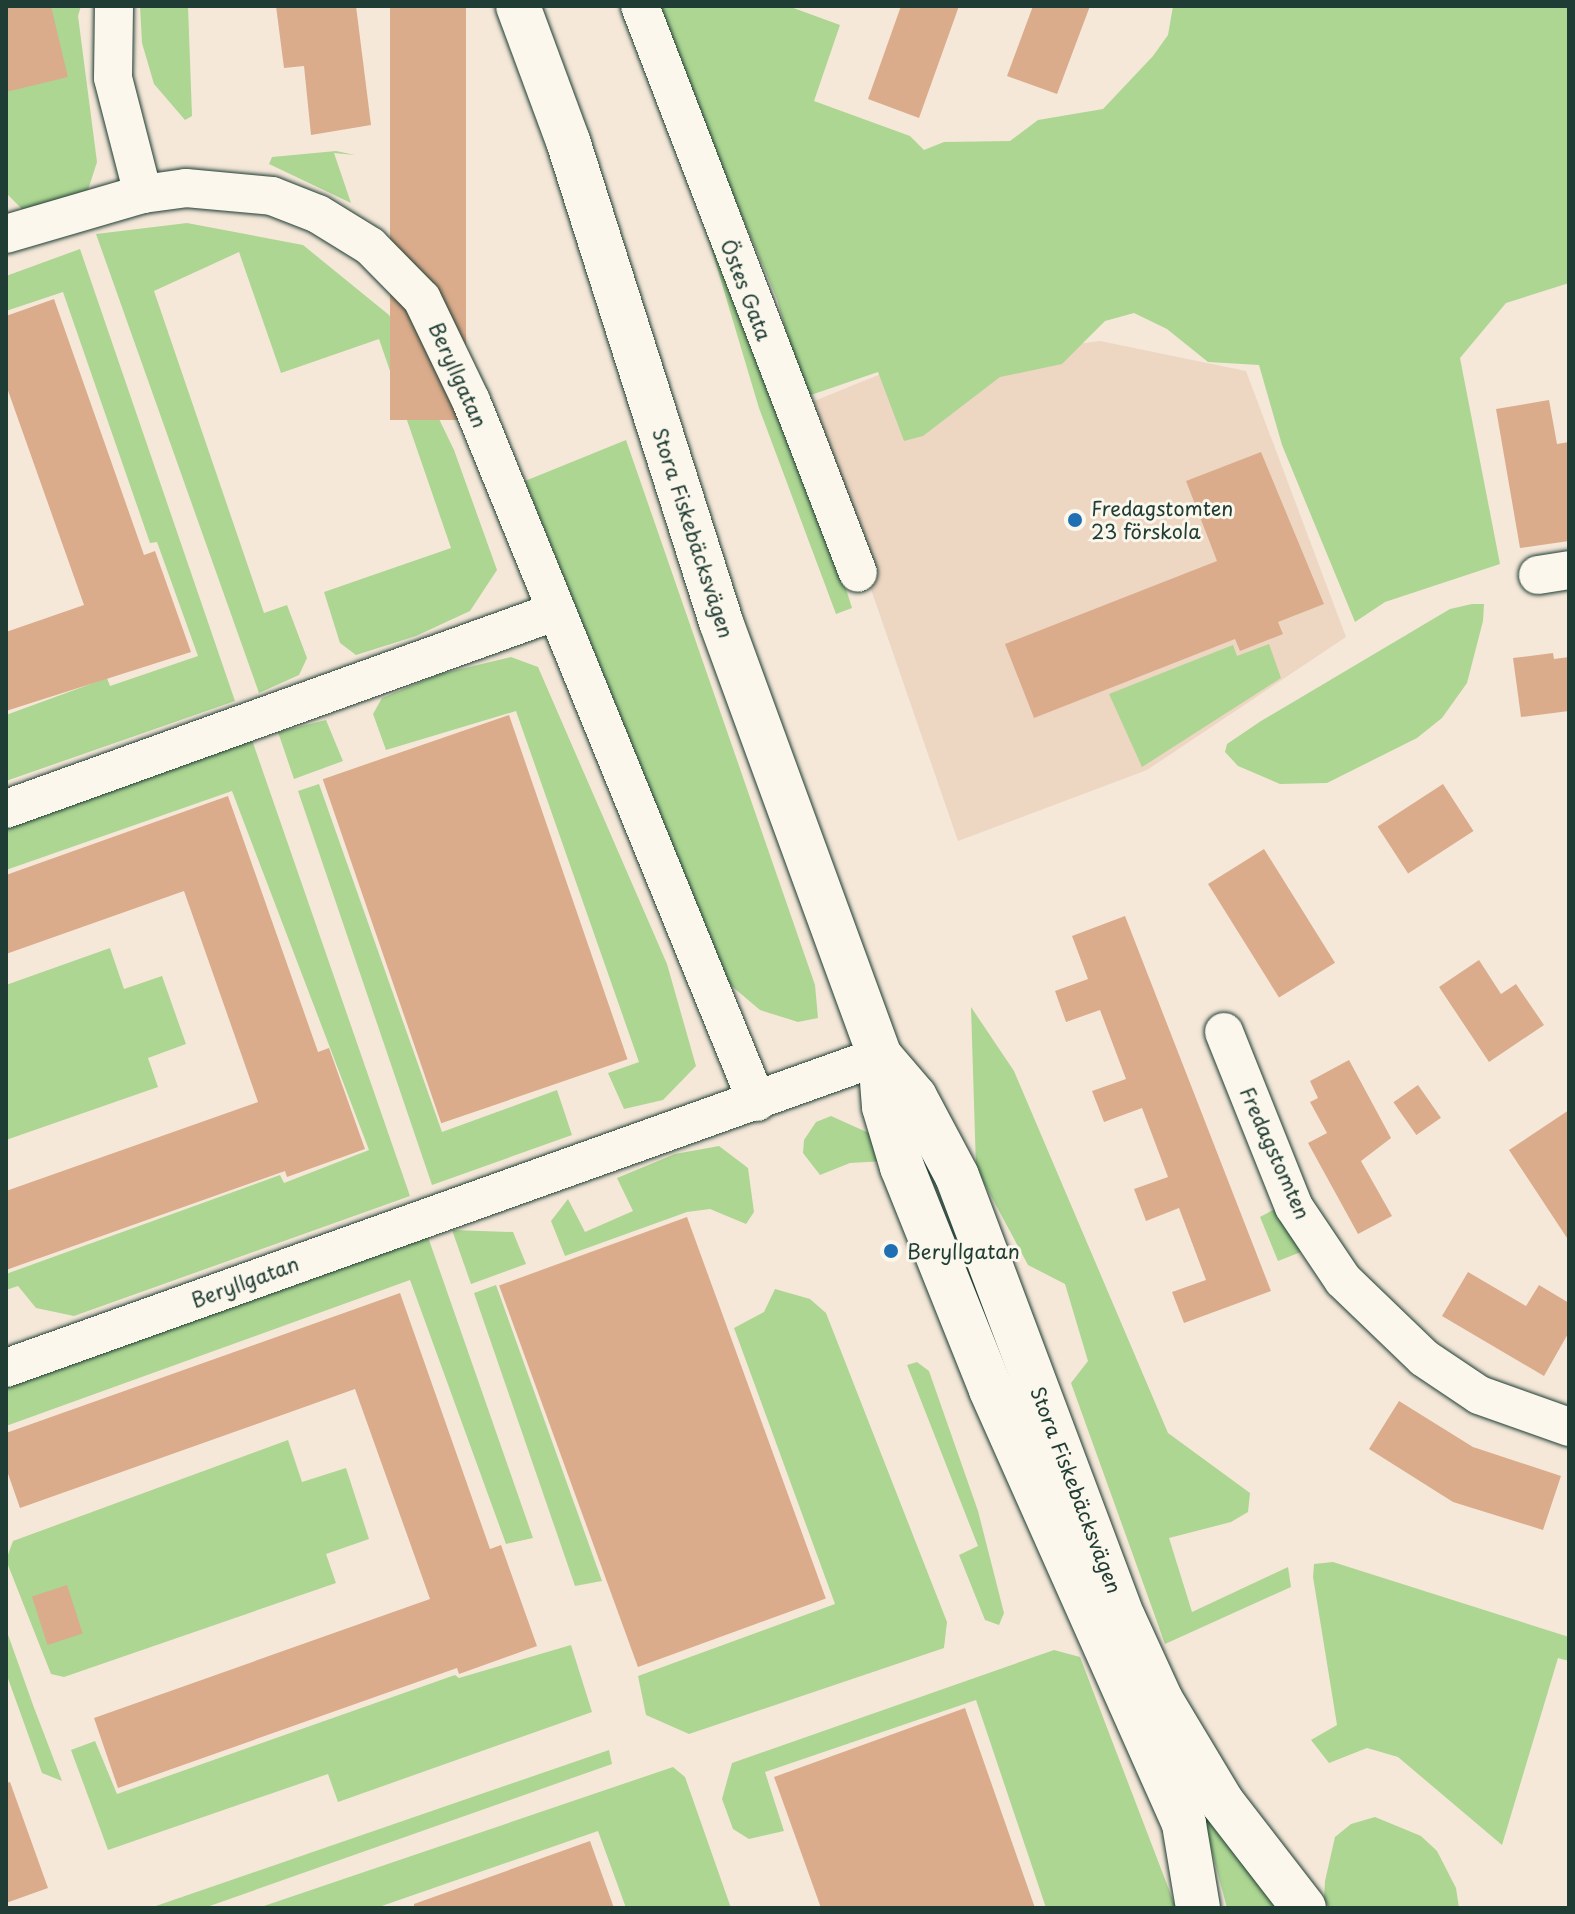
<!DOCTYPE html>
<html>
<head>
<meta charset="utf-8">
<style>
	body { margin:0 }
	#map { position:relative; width:1575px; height:1914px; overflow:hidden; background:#f5e8d9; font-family:"Playpen Sans",sans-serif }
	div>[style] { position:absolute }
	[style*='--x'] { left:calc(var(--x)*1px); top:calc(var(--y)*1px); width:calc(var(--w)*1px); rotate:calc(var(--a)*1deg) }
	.built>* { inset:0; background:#edd6c2 }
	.green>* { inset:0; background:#add693 }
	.building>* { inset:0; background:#dbac8c; transform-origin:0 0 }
	.roads { filter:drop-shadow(0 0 2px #1f3d34) drop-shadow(0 0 2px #1f3d34) }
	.minor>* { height:38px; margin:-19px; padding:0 19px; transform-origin:19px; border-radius:19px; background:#fbf7ec }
	.tertiary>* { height:44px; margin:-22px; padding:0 22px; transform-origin:22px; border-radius:22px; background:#fbf7ec }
	.dots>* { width:22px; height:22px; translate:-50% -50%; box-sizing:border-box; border:4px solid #fbf7ec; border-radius:50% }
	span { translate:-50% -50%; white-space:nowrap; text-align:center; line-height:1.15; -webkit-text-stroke:6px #fbf7ec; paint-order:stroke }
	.street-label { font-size:20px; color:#1f3d34 }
	.poi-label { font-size:20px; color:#1f3d34 }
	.left { translate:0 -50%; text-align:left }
	.frame { position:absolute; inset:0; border:8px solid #1f3d34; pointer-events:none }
</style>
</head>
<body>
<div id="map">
	<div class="built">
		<div style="clip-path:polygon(1100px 341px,1246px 371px,1346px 637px,1147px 770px,958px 841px,807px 404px,893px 369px)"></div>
	</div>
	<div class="green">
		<div style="clip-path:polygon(6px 6px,81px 6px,78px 16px,97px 162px,88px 190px,24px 211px,6px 193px)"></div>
		<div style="clip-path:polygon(140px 6px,188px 6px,192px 116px,185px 120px,154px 84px,142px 43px)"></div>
		<div style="clip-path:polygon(653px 6px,788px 6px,840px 25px,814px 101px,910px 136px,924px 150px,944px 142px,1010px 141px,1038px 120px,1103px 109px,1153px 56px,1168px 35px,1173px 6px,1569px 6px,1569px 283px,1506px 303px,1460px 358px,1500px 564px,1385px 602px,1355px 622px,1282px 445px,1259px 365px,1208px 362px,1167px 329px,1134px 313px,1105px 321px,1062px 364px,1000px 377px,923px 436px,904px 441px,878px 372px,805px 397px,777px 299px)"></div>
		<div style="clip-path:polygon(336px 151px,355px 155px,334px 153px,351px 203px,269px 164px,272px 157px)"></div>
		<div style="clip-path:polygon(701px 214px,835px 554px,852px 608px,836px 614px,759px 408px)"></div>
		<div style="clip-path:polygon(187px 223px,303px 245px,389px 315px,454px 450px,497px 570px,470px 611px,416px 636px,356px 655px,340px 643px,324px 592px,451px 548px,379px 339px,281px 373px,239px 252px,154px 291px,264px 613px,287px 605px,307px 658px,299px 675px,259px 693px,96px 234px)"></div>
		<div style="clip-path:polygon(80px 249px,235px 701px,6px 781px,6px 715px,107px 678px,110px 686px,198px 656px,157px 542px,150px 543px,63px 292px,6px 311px,6px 276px)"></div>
		<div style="clip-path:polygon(626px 440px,815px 985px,818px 1018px,798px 1022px,760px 1010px,728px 983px,525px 481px)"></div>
		<div style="clip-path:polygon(1472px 604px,1484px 604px,1483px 621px,1467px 683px,1442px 718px,1417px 738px,1327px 783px,1280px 784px,1238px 766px,1225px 752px,1227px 744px,1261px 721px,1450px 609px)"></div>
		<div style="clip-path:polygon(1269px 644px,1281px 678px,1142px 767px,1109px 694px,1233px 645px,1237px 656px)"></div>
		<div style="clip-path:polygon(511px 657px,538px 667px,667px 964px,696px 1066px,663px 1100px,624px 1109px,608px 1073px,639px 1062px,516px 711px,386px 750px,373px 714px,382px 698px,440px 674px)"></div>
		<div style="clip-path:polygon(326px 720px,343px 761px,294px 779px,278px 732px)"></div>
		<div style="clip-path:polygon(252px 740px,410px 1196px,74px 1316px,36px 1308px,18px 1286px,6px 1290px,6px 1274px,280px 1175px,284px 1183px,369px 1150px,232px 791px,6px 870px,6px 828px)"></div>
		<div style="clip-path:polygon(319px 784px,442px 1132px,557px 1090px,572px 1135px,432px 1185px,298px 791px)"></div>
		<div style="clip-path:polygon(110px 948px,124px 989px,162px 976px,186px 1044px,148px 1058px,158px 1087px,6px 1140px,6px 985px)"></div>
		<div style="clip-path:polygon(971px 1007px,1014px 1071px,1168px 1433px,1250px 1493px,1248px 1512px,1231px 1522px,1169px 1538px,1192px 1612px,1288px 1567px,1291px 1587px,1165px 1644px,1071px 1383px,1088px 1361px,1065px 1284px,1028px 1265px,976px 1168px)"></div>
		<div style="clip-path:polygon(831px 1116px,871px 1134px,886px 1161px,850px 1163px,820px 1175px,803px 1153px,804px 1140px,816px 1122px)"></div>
		<div style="clip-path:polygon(719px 1146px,748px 1168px,754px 1212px,746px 1224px,710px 1209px,687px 1212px,565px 1256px,551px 1221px,568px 1199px,585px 1232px,633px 1211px,617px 1178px,675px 1154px)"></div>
		<div style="clip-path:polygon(1273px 1210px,1282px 1214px,1301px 1252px,1278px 1261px,1260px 1217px)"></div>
		<div style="clip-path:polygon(452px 1230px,513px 1232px,526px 1264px,471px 1284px)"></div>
		<div style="clip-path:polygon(428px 1237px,533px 1538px,506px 1544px,410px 1280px,6px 1426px,6px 1387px)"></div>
		<div style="clip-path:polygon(496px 1285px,602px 1581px,575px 1586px,474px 1293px)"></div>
		<div style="clip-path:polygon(775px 1289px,810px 1299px,826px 1313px,947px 1622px,944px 1648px,689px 1734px,646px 1715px,638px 1676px,835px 1604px,734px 1328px,764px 1312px)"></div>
		<div style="clip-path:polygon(917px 1362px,929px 1371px,978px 1511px,1004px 1613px,999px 1625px,985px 1620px,959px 1555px,978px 1546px,907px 1365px)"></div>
		<div style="clip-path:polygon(288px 1440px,302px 1482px,346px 1468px,369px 1539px,326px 1554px,336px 1583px,64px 1677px,51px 1674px,6px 1560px,13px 1541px)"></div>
		<div style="clip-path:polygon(1333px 1562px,1569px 1637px,1569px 1661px,1558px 1658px,1502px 1845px,1398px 1757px,1367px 1748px,1329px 1763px,1311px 1740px,1337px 1725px,1313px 1577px,1314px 1564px)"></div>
		<div style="clip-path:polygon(6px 1629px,33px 1705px,62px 1781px,42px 1773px,6px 1673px)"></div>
		<div style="clip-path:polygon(571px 1645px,592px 1712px,338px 1802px,328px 1774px,108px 1850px,71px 1750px,95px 1741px,117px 1794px,455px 1675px,459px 1678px)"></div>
		<div style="clip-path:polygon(1054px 1650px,1080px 1657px,1176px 1908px,1046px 1908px,976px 1700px,765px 1772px,784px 1831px,749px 1839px,733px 1829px,722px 1799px,732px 1763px)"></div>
		<div style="clip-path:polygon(609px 1750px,612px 1764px,204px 1908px,150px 1908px)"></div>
		<div style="clip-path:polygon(673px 1767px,685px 1777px,731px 1908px,626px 1908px,598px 1831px,376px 1908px,258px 1908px)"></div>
		<div style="clip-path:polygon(1193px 1780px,1286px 1908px,1227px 1908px)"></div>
		<div style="clip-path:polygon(1375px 1817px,1421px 1836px,1437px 1851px,1456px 1888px,1459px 1908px,1330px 1908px,1324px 1900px,1325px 1881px,1335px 1837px,1351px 1824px)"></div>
	</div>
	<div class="building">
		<div style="clip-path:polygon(6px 6px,51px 6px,68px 77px,6px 92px)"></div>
		<div style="clip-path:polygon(276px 6px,356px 6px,371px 125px,311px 135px,304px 66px,284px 68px)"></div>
		<div style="left:390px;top:6px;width:76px;height:414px"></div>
		<div style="clip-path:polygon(901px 6px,959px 6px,919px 118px,868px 99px)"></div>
		<div style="clip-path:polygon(1033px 6px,1090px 6px,1057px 94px,1007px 76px)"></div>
		<div style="clip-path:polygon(54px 299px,144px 555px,155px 551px,191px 652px,6px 711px,6px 632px,84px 605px,6px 385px,6px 316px)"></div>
		<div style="clip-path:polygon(1549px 400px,1557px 444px,1569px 442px,1569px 541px,1520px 548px,1496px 409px)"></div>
		<div style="clip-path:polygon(1261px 452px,1324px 604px,1278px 622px,1283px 634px,1240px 651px,1235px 639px,1034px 718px,1005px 644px,1217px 561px,1186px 481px)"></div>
		<div style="clip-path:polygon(1553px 653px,1554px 659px,1569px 657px,1569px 711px,1521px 717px,1513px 658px)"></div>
		<div style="left:509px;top:715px;width:364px;height:197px;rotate:71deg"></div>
		<div style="left:1443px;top:784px;width:56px;height:78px;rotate:57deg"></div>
		<div style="clip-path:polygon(228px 796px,318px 1052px,329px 1048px,365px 1149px,287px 1177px,285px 1171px,6px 1270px,6px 1191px,258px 1102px,184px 891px,6px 954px,6px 875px)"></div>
		<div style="left:1264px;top:849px;width:134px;height:66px;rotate:58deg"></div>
		<div style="clip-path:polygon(1125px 916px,1271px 1291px,1184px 1323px,1172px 1292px,1206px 1280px,1179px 1208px,1146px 1221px,1134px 1189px,1168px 1177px,1142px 1108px,1104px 1122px,1092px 1091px,1126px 1079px,1100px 1010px,1066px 1022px,1055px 991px,1088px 979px,1072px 936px)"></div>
		<div style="clip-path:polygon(1479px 960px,1501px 994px,1516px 984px,1544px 1025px,1489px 1062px,1439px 987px)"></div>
		<div style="clip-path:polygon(1349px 1060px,1391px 1138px,1361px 1161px,1392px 1216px,1358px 1234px,1308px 1143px,1327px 1133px,1310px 1102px,1318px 1098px,1310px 1081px)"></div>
		<div style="left:1418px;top:1085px;width:40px;height:30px;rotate:55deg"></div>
		<div style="clip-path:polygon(1569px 1110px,1569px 1241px,1509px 1150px)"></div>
		<div style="left:687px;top:1217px;width:406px;height:200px;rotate:70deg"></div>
		<div style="clip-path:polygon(1468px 1272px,1526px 1306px,1539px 1285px,1569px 1303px,1569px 1332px,1544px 1376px,1442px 1316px)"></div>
		<div style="clip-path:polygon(400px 1293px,490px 1549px,501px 1545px,537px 1646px,459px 1674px,457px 1668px,118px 1788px,94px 1718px,430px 1599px,355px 1389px,20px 1508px,6px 1468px,6px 1433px)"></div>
		<div style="clip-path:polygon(1399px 1401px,1473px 1447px,1561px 1476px,1543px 1530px,1453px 1502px,1369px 1449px)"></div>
		<div style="left:67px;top:1585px;width:51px;height:37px;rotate:72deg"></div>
		<div style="clip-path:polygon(965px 1708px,1035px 1908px,821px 1908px,774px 1777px)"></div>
		<div style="clip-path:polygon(10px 1782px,48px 1888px,6px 1903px,6px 1783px)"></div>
		<div style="clip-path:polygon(590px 1841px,614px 1908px,414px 1908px,414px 1904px)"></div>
	</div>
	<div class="roads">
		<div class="minor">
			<div style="--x:114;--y:6;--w:72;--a:90.8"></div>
			<div style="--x:113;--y:78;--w:120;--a:75.5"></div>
			<div style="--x:143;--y:194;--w:43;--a:-7.9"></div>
			<div style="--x:186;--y:188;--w:86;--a:5.3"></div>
			<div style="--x:272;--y:196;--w:49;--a:21.4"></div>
			<div style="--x:318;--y:214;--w:61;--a:31.6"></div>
			<div style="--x:370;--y:246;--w:74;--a:45.5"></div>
			<div style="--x:422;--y:299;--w:113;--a:64.3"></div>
			<div style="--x:471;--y:401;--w:757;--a:67.81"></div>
			<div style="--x:640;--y:6;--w:607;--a:68.97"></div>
			<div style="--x:6;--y:234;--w:143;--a:-16.3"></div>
			<div style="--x:1538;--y:575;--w:31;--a:-9"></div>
			<div style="--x:6;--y:809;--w:585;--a:-19.77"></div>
			<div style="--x:1224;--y:1032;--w:188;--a:68.2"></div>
			<div style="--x:1294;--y:1207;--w:88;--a:56.1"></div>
			<div style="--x:1343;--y:1280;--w:112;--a:43.9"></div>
			<div style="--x:1424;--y:1358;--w:66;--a:33.9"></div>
			<div style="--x:1479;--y:1395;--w:96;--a:19.6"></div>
			<div style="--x:6;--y:1368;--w:928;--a:-19.65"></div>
		</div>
		<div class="tertiary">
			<div style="--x:518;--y:6;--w:144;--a:69.7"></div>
			<div style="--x:568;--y:141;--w:505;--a:72.35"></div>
			<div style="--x:721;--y:622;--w:462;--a:69.9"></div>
			<div style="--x:880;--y:1056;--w:51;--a:85.5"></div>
			<div style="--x:884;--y:1107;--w:63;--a:73.3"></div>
			<div style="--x:902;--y:1167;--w:240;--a:68.2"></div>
			<div style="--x:991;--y:1390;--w:475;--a:66"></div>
			<div style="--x:1184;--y:1824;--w:85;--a:80.5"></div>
			<div style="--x:880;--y:1056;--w:54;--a:49.5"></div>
			<div style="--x:915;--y:1097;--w:89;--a:62"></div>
			<div style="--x:957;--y:1176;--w:471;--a:69.4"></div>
			<div style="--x:1123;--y:1617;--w:91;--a:65.4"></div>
			<div style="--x:1161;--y:1700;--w:119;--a:59.1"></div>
			<div style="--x:1222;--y:1802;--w:134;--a:52.3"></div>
		</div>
	</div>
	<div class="dots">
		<div style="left:1075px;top:520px;background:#1f6fb2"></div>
		<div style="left:891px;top:1251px;background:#1f6fb2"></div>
	</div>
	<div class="street-label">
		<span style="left:746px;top:290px;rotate:69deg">Östes Gata</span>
		<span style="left:458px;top:375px;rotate:66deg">Beryllgatan</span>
		<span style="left:693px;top:533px;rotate:72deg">Stora Fiskebäcksvägen</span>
		<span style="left:1275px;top:1153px;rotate:66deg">Fredagstomten</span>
		<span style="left:245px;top:1282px;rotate:-20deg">Beryllgatan</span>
		<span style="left:1076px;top:1490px;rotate:69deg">Stora Fiskebäcksvägen</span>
	</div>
	<div class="poi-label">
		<span class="left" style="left:1091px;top:520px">Fredagstomten<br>23 förskola</span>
		<span class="left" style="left:907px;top:1251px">Beryllgatan</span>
	</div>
	<div class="frame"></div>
</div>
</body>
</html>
